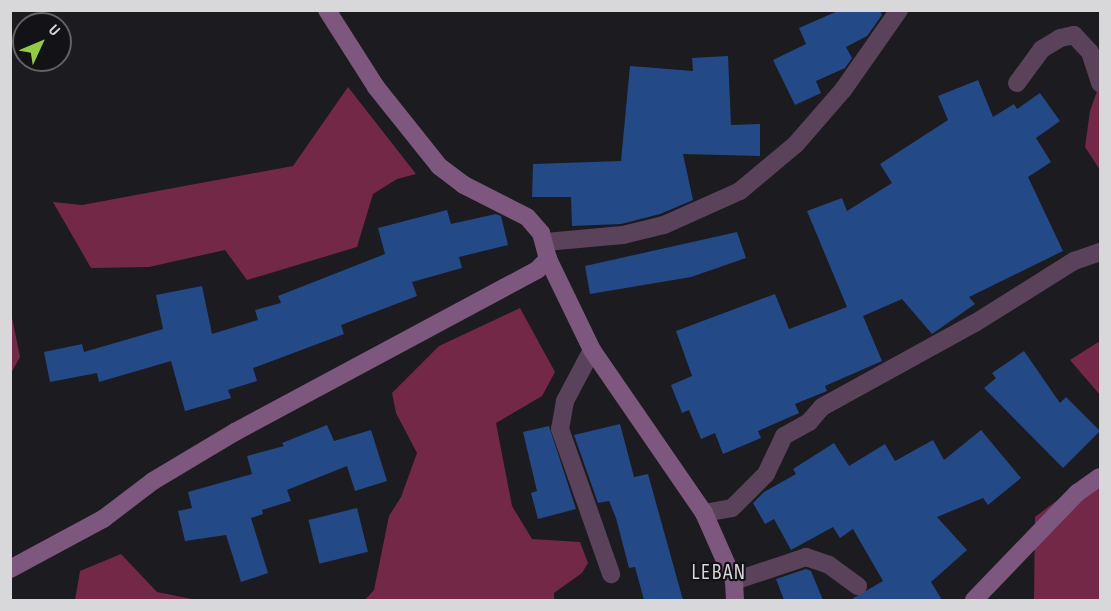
<!DOCTYPE html>
<html>
<head>
<meta charset="utf-8">
<style>
	body { margin:0 }
	#map { position:relative; width:1111px; height:611px; overflow:hidden; background:#1c1b1f; font-family:"Sofia Sans Condensed",sans-serif }
	div>[style] { position:absolute }
	[style*='--x'] { left:calc(var(--x)*1px); top:calc(var(--y)*1px); width:calc(var(--w)*1px); rotate:calc(var(--a)*1deg) }
	.forest>* { inset:0; background:#742847 }
	.building>* { inset:0; background:#244987; transform-origin:0 0 }
	.street>* { height:18px; margin:-9px; padding:0 9px; transform-origin:9px; border-radius:9px; background:#5a425b }
	.secondary>* { height:18px; margin:-9px; padding:0 9px; transform-origin:9px; border-radius:9px; background:#7d577e }
	span { translate:-50% -50%; white-space:nowrap; text-align:center; line-height:1.15; -webkit-text-stroke:4.5px #131216; paint-order:stroke }
	.quarter-label { font-size:22px; color:#d8d8da; letter-spacing:1.5px }
	.frame { position:absolute; inset:0; border:12px solid #d8d8da; pointer-events:none }
	.north { position:absolute; left:12px; top:12px; width:60px; height:60px; box-sizing:border-box; background:#131216; border:2px solid #626164; border-radius:50%; rotate:46deg; font-size:16px; font-weight:700; line-height:24px; text-align:center; color:#d8d8da }
	.north::after { content:''; display:block; margin:auto; width:21px; height:27px; background:#92cd3f; clip-path:polygon(50% 0,100% 100%,50% 72%,0 100%) }
</style>
</head>
<body>
<div id="map">
	<div class="forest">
		<div style="clip-path:polygon(1100px 83px,1100px 170px,1085px 147px,1090px 111px)"></div>
		<div style="clip-path:polygon(348px 87px,416px 174px,397px 179px,373px 194px,357px 247px,247px 280px,225px 250px,149px 267px,91px 268px,53px 202px,82px 205px,293px 166px)"></div>
		<div style="clip-path:polygon(520px 308px,555px 372px,542px 396px,496px 423px,512px 506px,532px 539px,580px 542px,588px 563px,582px 573px,554px 593px,554px 600px,365px 600px,374px 590px,389px 516px,401px 497px,417px 453px,396px 413px,392px 393px,439px 346px)"></div>
		<div style="clip-path:polygon(11px 313px,20px 357px,11px 373px)"></div>
		<div style="clip-path:polygon(1100px 341px,1100px 395px,1070px 360px)"></div>
		<div style="clip-path:polygon(1100px 468px,1100px 600px,1034px 600px,1035px 517px)"></div>
		<div style="clip-path:polygon(121px 554px,157px 592px,197px 600px,75px 600px,80px 571px)"></div>
	</div>
	<div class="building">
		<div style="clip-path:polygon(840px 10px,880px 10px,882px 15px,867px 36px,846px 47px,852px 58px,845px 68px,816px 81px,821px 93px,795px 105px,773px 60px,806px 44px,799px 28px)"></div>
		<div style="clip-path:polygon(728px 56px,731px 125px,760px 124px,760px 156px,683px 154px,693px 200px,660px 214px,621px 224px,572px 226px,571px 197px,532px 197px,533px 164px,621px 161px,630px 66px,693px 71px,692px 58px)"></div>
		<div style="clip-path:polygon(978px 80px,993px 117px,1014px 104px,1017px 109px,1040px 93px,1060px 121px,1036px 138px,1051px 162px,1028px 177px,1063px 251px,969px 297px,975px 304px,932px 334px,902px 299px,863px 316px,882px 361px,825px 386px,827px 391px,795px 404px,799px 413px,758px 431px,761px 438px,723px 454px,715px 433px,701px 439px,689px 410px,682px 413px,671px 385px,692px 376px,676px 331px,775px 294px,789px 329px,847px 307px,807px 211px,842px 198px,847px 211px,892px 183px,880px 164px,948px 120px,938px 96px)"></div>
		<div style="clip-path:polygon(447px 210px,451px 224px,496px 214px,501px 216px,508px 245px,459px 257px,462px 268px,412px 282px,417px 296px,341px 325px,344px 334px,253px 368px,257px 381px,228px 390px,231px 398px,185px 411px,171px 361px,99px 382px,97px 373px,50px 382px,44px 352px,82px 344px,84px 352px,163px 329px,156px 295px,202px 286px,212px 334px,258px 320px,255px 310px,281px 303px,278px 296px,385px 254px,378px 228px)"></div>
		<div style="clip-path:polygon(737px 232px,746px 258px,691px 277px,590px 294px,585px 266px)"></div>
		<div style="clip-path:polygon(1024px 351px,1060px 403px,1066px 397px,1100px 431px,1063px 468px,984px 388px,996px 378px,992px 373px)"></div>
		<div style="clip-path:polygon(620px 424px,634px 477px,648px 474px,683px 600px,644px 600px,635px 567px,629px 568px,616px 518px,609px 501px,598px 503px,574px 435px)"></div>
		<div style="clip-path:polygon(327px 425px,334px 441px,371px 430px,387px 481px,355px 491px,347px 466px,287px 490px,291px 501px,262px 510px,263px 514px,251px 518px,268px 573px,241px 582px,226px 535px,185px 541px,178px 511px,192px 508px,188px 492px,252px 474px,247px 456px,284px 446px,282px 443px)"></div>
		<div style="clip-path:polygon(549px 426px,576px 509px,538px 519px,531px 493px,537px 491px,523px 432px)"></div>
		<div style="clip-path:polygon(981px 430px,1021px 478px,988px 505px,983px 498px,937px 517px,967px 550px,931px 582px,942px 600px,850px 600px,883px 581px,853px 529px,840px 538px,833px 527px,791px 550px,774px 519px,765px 524px,753px 503px,764px 492px,796px 474px,793px 469px,834px 443px,849px 466px,885px 444px,895px 461px,933px 440px,944px 460px)"></div>
		<div style="left:357px;top:508px;width:45px;height:50px;rotate:76deg"></div>
		<div style="clip-path:polygon(806px 569px,811px 571px,823px 600px,784px 600px,776px 579px)"></div>
	</div>
	<div class="street">
		<div style="--x:1017;--y:83;--w:42;--a:-53.7"></div>
		<div style="--x:1042;--y:49;--w:21;--a:-31"></div>
		<div style="--x:1060;--y:38;--w:14;--a:-12"></div>
		<div style="--x:1074;--y:35;--w:23;--a:47"></div>
		<div style="--x:1090;--y:52;--w:33;--a:72"></div>
		<div style="--x:546;--y:242;--w:77;--a:-5.2"></div>
		<div style="--x:623;--y:235;--w:42;--a:-13.7"></div>
		<div style="--x:664;--y:225;--w:83;--a:-24.1"></div>
		<div style="--x:740;--y:191;--w:73;--a:-40"></div>
		<div style="--x:796;--y:144;--w:72;--a:-49"></div>
		<div style="--x:843;--y:90;--w:98;--a:-55"></div>
		<div style="--x:592;--y:350;--w:58;--a:117.9"></div>
		<div style="--x:565;--y:401;--w:28;--a:100"></div>
		<div style="--x:560;--y:429;--w:154;--a:70.6"></div>
		<div style="--x:704;--y:513;--w:28;--a:-10"></div>
		<div style="--x:732;--y:508;--w:48;--a:-45"></div>
		<div style="--x:766;--y:474;--w:42;--a:-64.7"></div>
		<div style="--x:784;--y:436;--w:29;--a:-29"></div>
		<div style="--x:809;--y:422;--w:20;--a:-49"></div>
		<div style="--x:822;--y:407;--w:175;--a:-28.8"></div>
		<div style="--x:975;--y:323;--w:117;--a:-32.1"></div>
		<div style="--x:1074;--y:261;--w:28;--a:-19"></div>
		<div style="--x:734;--y:581;--w:76;--a:-18.4"></div>
		<div style="--x:806;--y:557;--w:24;--a:19"></div>
		<div style="--x:829;--y:565;--w:36;--a:36"></div>
	</div>
	<div class="secondary">
		<div style="--x:548;--y:259;--w:101;--a:64.2"></div>
		<div style="--x:592;--y:350;--w:198;--a:55.5"></div>
		<div style="--x:704;--y:513;--w:74;--a:66.2"></div>
		<div style="--x:734;--y:581;--w:19;--a:87"></div>
		<div style="--x:10;--y:569;--w:106;--a:-28.3"></div>
		<div style="--x:103;--y:519;--w:63;--a:-37.2"></div>
		<div style="--x:153;--y:481;--w:96;--a:-30.9"></div>
		<div style="--x:235;--y:432;--w:343;--a:-28.2"></div>
		<div style="--x:537;--y:270;--w:16;--a:-45"></div>
		<div style="--x:548;--y:259;--w:27;--a:-105"></div>
		<div style="--x:541;--y:233;--w:21;--a:-131"></div>
		<div style="--x:527;--y:217;--w:71;--a:-153.1"></div>
		<div style="--x:464;--y:185;--w:31;--a:-143"></div>
		<div style="--x:439;--y:166;--w:101;--a:-128.6"></div>
		<div style="--x:376;--y:87;--w:91;--a:-122.5"></div>
		<div style="--x:974;--y:600;--w:149;--a:-46.1"></div>
		<div style="--x:1077;--y:493;--w:28;--a:-35"></div>
	</div>
	<div class="quarter-label">
		<span style="left:719px;top:573px">LEBAN</span>
	</div>
	<div class="frame"></div>
	<div class="north">U</div>
</div>
</body>
</html>
